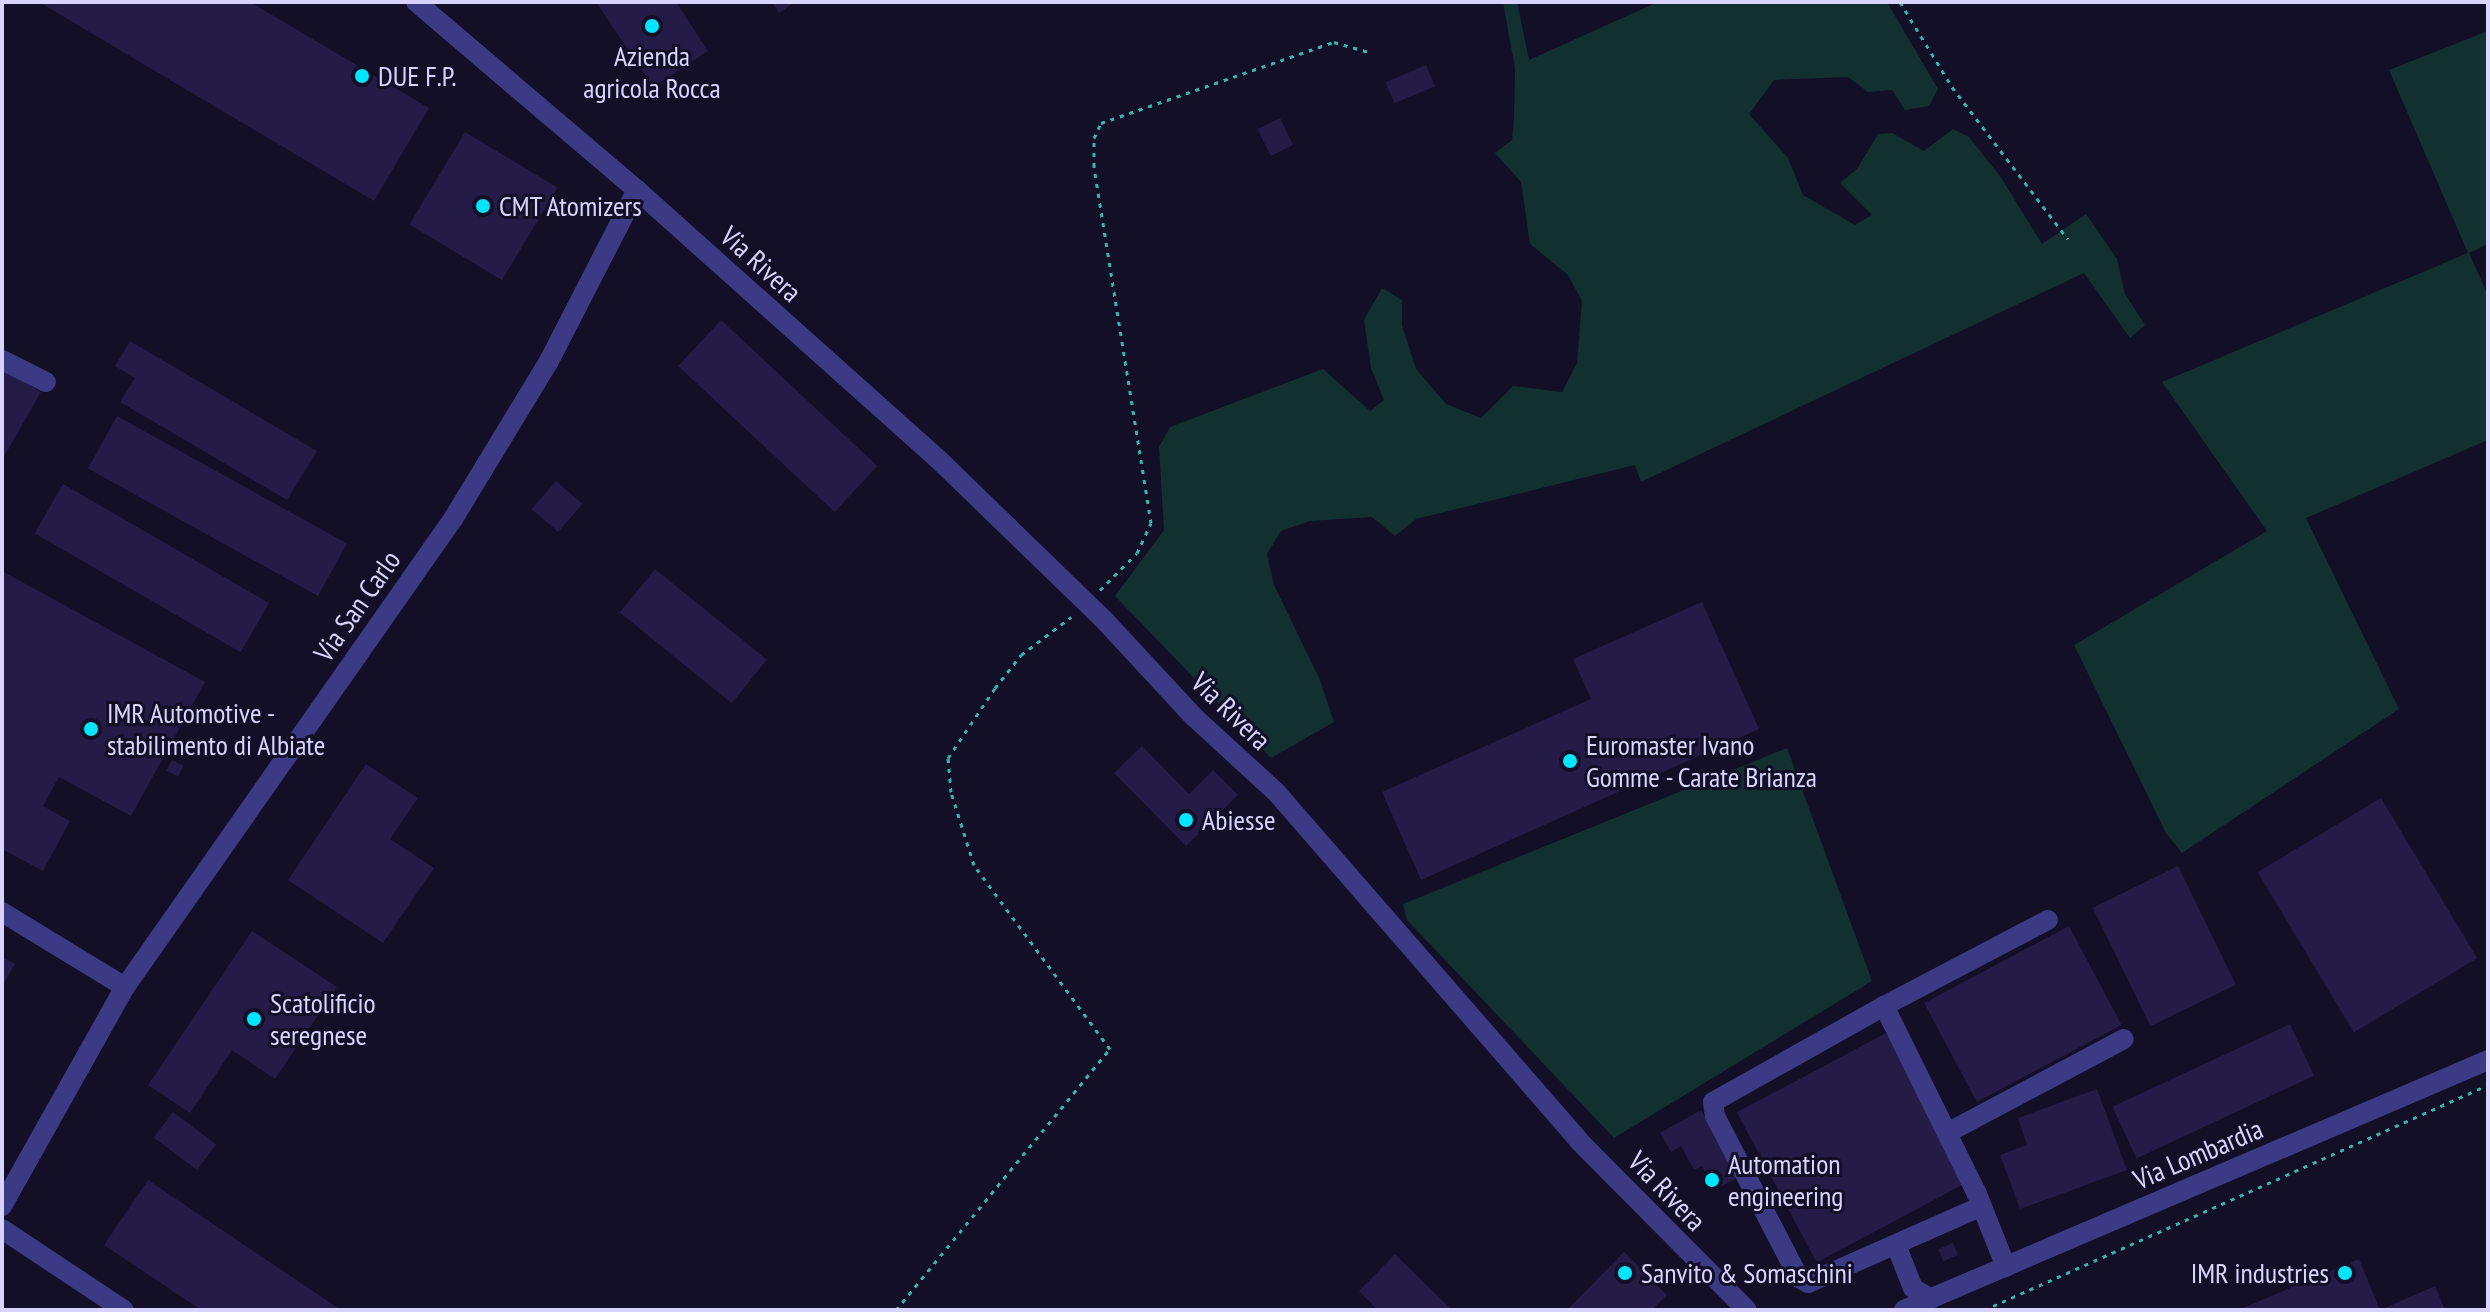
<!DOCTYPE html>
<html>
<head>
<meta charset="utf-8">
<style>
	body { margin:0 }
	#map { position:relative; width:2490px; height:1312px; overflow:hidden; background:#130f26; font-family:"PT Sans Narrow",sans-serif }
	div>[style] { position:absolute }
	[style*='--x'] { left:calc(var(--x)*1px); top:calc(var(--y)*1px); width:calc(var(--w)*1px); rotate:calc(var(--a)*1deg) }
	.green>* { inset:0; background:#12302f }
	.building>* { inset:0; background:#241b47; transform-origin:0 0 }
	.path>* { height:3px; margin-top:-1.5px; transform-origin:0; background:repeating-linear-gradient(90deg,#2fb8b0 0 4px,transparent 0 10px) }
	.minor>* { height:20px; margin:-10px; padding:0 10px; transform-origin:10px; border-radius:10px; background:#3d3a85 }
	.dots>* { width:22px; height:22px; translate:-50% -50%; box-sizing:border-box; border:4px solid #130f26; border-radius:50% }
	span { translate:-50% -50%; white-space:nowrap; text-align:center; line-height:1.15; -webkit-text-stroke:6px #130f26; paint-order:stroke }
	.poi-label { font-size:28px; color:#d9d4ff }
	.left { translate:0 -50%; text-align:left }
	.right { translate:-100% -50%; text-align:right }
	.street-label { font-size:28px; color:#d9d4ff }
	.frame { position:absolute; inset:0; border:4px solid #d9d4ff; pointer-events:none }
</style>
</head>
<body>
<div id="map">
	<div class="green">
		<div style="clip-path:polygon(1503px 2px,1517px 2px,1529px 60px,1658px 2px,1887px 2px,1938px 89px,1929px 106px,1905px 110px,1892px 90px,1868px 92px,1848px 77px,1774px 80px,1749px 114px,1788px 158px,1803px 195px,1855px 225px,1872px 215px,1840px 183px,1857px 169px,1878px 134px,1892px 133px,1924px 151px,1953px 129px,1969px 137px,2000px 176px,2042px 244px,2086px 214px,2117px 259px,2125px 294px,2145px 325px,2130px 338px,2084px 273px,1641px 482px,1635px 465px,1416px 519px,1395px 536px,1372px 517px,1310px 521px,1281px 531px,1267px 554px,1274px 585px,1320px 680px,1334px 722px,1271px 758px,1115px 596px,1164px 530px,1159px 447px,1170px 427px,1323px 369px,1370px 411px,1384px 400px,1371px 368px,1364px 320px,1382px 288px,1402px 300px,1402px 325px,1416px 369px,1446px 404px,1481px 418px,1513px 386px,1562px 392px,1577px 363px,1582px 301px,1568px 275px,1530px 244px,1521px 182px,1495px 153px,1512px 140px,1514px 118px,1515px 68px)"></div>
		<div style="clip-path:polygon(2488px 31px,2488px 244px,2469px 253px,2488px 295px,2488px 440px,2306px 518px,2399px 709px,2182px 853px,2166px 833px,2074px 645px,2267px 531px,2162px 382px,2468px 253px,2389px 70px)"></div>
		<div style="clip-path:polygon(1787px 748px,1872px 981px,1614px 1138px,1407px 920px,1403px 904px)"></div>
	</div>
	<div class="building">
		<div style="clip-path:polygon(39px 2px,250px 2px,429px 108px,374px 201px)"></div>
		<div style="clip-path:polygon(596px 2px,676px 2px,708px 51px,653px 87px)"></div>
		<div style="clip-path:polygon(772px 2px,795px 2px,779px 13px)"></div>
		<div style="left:1426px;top:65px;width:23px;height:44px;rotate:67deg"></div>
		<div style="left:1280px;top:118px;width:30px;height:25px;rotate:64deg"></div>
		<div style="left:465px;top:132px;width:108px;height:108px;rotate:31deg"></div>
		<div style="left:721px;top:320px;width:214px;height:63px;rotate:43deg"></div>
		<div style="clip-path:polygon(130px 341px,317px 451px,287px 500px,120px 402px,135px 378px,115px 366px)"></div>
		<div style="clip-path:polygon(2px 370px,41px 392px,2px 460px)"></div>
		<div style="left:117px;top:416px;width:263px;height:60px;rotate:29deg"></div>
		<div style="left:556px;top:481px;width:35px;height:37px;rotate:41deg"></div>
		<div style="left:63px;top:484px;width:238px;height:57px;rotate:30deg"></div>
		<div style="left:655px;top:569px;width:144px;height:56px;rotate:39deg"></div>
		<div style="clip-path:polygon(2px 571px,205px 682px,131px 816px,59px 777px,43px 806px,70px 821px,43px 871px,2px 849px)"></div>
		<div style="clip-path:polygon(1702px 602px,1759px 729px,1421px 880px,1382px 792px,1591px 699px,1573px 659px)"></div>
		<div style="clip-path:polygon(1142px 746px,1189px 794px,1213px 770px,1238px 795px,1186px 846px,1114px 773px)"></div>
		<div style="left:172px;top:760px;width:13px;height:12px;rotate:27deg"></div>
		<div style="clip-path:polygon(366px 764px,418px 798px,390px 839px,434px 868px,383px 943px,288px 880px)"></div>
		<div style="left:2381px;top:798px;width:187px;height:144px;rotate:59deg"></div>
		<div style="left:2178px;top:866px;width:132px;height:95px;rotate:64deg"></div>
		<div style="left:2069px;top:926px;width:112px;height:164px;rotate:62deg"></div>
		<div style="clip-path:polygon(252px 931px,337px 987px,275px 1079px,232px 1050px,190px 1113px,148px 1085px)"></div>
		<div style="clip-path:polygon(2px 957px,15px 964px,2px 986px)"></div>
		<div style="left:2290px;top:1024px;width:57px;height:196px;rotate:65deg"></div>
		<div style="left:1886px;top:1033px;width:170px;height:169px;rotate:62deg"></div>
		<div style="clip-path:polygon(2097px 1089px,2127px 1170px,2020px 1209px,2000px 1155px,2027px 1145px,2018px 1118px)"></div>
		<div style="clip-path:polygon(1701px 1110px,1739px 1177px,1715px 1190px,1702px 1166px,1694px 1170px,1681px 1146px,1671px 1152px,1660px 1133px)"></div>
		<div style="left:173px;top:1112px;width:54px;height:32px;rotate:37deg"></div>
		<div style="clip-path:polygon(148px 1180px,341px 1310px,201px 1310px,104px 1245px)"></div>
		<div style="left:1953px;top:1243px;width:13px;height:16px;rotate:67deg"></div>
		<div style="clip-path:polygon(1624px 1252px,1667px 1295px,1652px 1310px,1567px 1310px)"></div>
		<div style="clip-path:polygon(1395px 1254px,1452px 1310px,1378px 1310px,1359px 1291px)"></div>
		<div style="clip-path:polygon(2359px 1259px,2380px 1310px,2435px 1286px,2445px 1310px,2238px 1310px)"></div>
	</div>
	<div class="path">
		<div style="--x:1900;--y:2;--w:100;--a:58.5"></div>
		<div style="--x:1952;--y:87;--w:191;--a:52.7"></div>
		<div style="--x:1100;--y:590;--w:52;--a:-45"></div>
		<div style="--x:1137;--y:553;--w:33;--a:-65"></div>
		<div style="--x:1151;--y:523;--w:361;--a:-99.1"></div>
		<div style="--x:1094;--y:167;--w:29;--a:-90"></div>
		<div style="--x:1094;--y:138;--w:17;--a:-65"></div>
		<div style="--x:1101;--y:123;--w:247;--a:-19.2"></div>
		<div style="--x:1334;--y:42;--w:37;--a:16"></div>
		<div style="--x:896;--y:1310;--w:338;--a:-50.7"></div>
		<div style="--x:1110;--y:1049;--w:229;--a:-126.5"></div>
		<div style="--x:974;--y:865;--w:77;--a:-107.5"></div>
		<div style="--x:951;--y:792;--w:34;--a:-95"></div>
		<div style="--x:948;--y:758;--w:84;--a:-56.1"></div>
		<div style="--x:995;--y:688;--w:42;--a:-51.8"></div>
		<div style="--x:1021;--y:655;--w:63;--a:-37.2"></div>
		<div style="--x:1984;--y:1310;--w:552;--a:-24.06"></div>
	</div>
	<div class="minor">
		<div style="--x:416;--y:2;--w:290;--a:40.4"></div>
		<div style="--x:637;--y:190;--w:404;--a:41.8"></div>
		<div style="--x:938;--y:459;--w:234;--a:44.1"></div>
		<div style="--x:1106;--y:622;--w:128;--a:47.2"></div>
		<div style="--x:1193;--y:716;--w:113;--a:42.5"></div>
		<div style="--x:1276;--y:792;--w:462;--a:49"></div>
		<div style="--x:1579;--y:1141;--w:238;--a:45.2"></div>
		<div style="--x:2;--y:360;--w:49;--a:26.6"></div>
		<div style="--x:2;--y:912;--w:144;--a:31.4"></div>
		<div style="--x:1884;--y:1006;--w:196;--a:150.7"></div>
		<div style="--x:1713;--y:1102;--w:14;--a:82"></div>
		<div style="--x:1715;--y:1116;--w:182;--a:62.6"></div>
		<div style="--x:1799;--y:1278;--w:10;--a:29"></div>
		<div style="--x:1808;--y:1283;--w:190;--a:-23.9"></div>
		<div style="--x:1947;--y:1133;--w:200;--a:-28"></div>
		<div style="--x:2;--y:1206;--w:251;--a:-60.7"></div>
		<div style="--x:125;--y:987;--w:571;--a:-54.98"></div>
		<div style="--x:453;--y:519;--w:183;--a:-58.7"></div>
		<div style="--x:548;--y:363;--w:195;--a:-62.8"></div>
		<div style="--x:2;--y:1229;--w:146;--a:33.6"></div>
		<div style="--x:1896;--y:1245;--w:46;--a:68.4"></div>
		<div style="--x:1913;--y:1288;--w:21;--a:31"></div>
		<div style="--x:2006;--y:1267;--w:79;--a:-111.7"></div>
		<div style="--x:1977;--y:1194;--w:210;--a:-116.3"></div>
		<div style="--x:1884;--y:1006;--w:185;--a:-27.7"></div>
		<div style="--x:1904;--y:1310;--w:635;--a:-23.17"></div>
	</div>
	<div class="dots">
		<div style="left:652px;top:26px;background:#00e5ff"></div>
		<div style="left:362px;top:76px;background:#00e5ff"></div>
		<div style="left:483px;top:206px;background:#00e5ff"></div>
		<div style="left:91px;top:729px;background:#00e5ff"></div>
		<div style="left:1570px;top:761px;background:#00e5ff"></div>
		<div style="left:1186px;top:820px;background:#00e5ff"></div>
		<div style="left:254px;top:1019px;background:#00e5ff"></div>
		<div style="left:1712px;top:1180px;background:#00e5ff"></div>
		<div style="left:1625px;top:1273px;background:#00e5ff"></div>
		<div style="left:2345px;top:1273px;background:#00e5ff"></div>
	</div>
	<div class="poi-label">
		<span style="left:652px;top:72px">Azienda<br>agricola Rocca</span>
		<span class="left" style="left:378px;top:76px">DUE F.P.</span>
		<span class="left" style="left:499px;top:206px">CMT Atomizers</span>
		<span class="left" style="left:107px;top:729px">IMR Automotive -<br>stabilimento di Albiate</span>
		<span class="left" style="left:1586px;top:761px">Euromaster Ivano<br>Gomme - Carate Brianza</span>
		<span class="left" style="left:1202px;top:820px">Abiesse</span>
		<span class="left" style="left:270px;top:1019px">Scatolificio<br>seregnese</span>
		<span class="left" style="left:1728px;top:1180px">Automation<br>engineering</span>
		<span class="left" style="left:1641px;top:1273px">Sanvito &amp; Somaschini</span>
		<span class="right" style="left:2329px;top:1273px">IMR industries</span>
	</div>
	<div class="street-label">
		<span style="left:761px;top:264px;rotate:42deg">Via Rivera</span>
		<span style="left:357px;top:606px;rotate:-55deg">Via San Carlo</span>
		<span style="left:1231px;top:711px;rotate:44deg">Via Rivera</span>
		<span style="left:2198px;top:1154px;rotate:-23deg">Via Lombardia</span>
		<span style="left:1667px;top:1191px;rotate:46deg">Via Rivera</span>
	</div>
	<div class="frame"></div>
</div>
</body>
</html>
